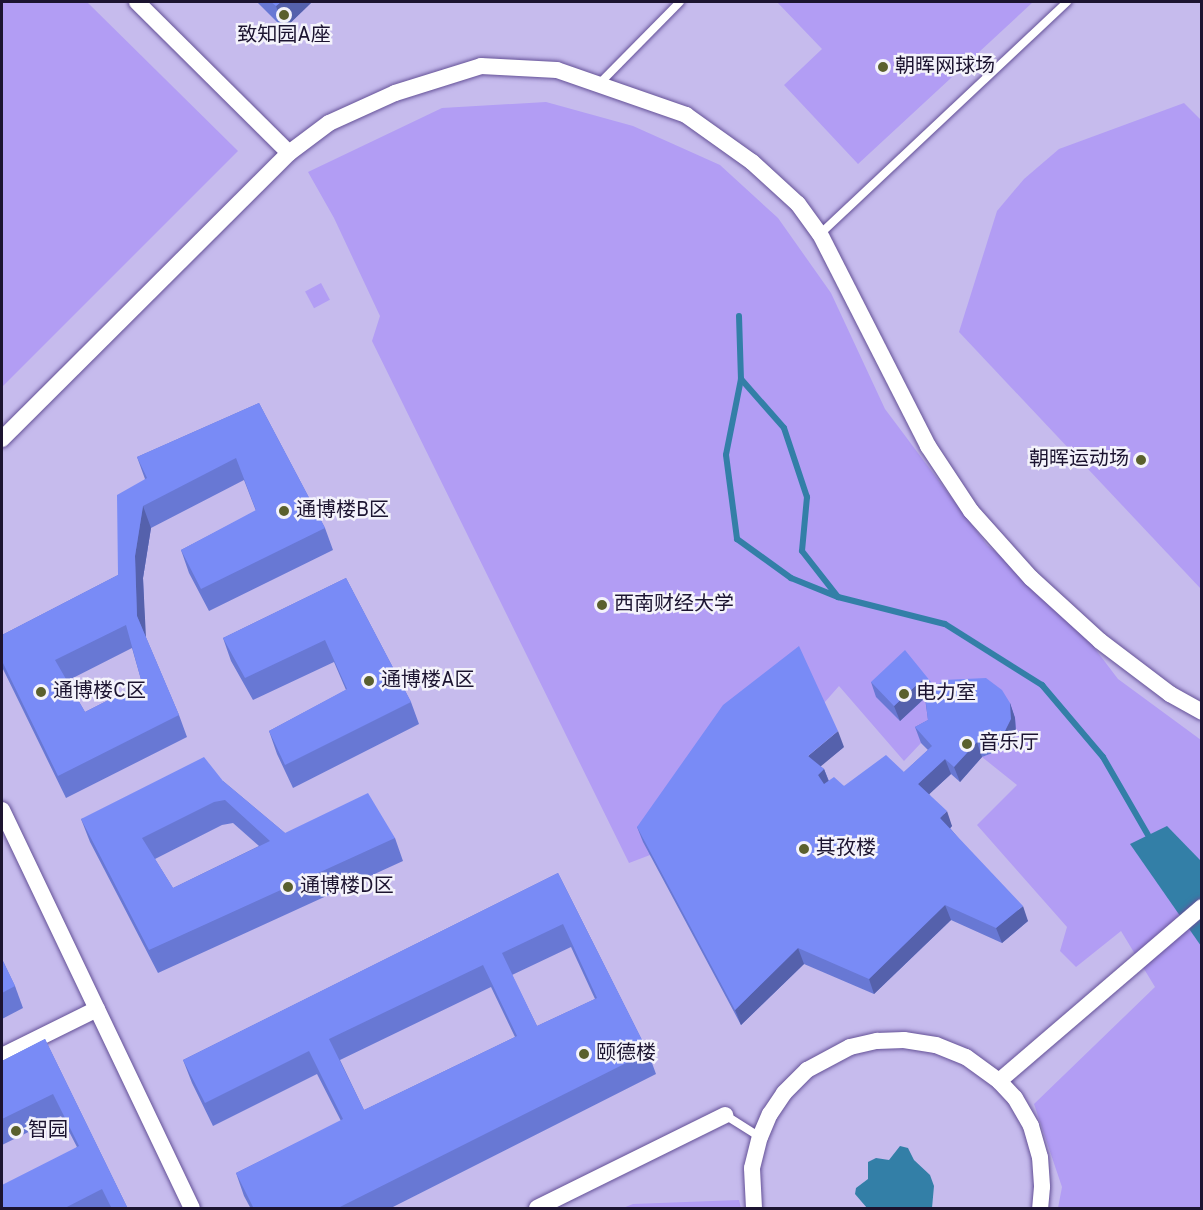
<!DOCTYPE html>
<html>
<head>
<meta charset="utf-8">
<style>
	body { margin:0 }
	#map { position:relative; width:1203px; height:1210px; overflow:hidden; background:#d5ccfb; font-family:Overpass,"Noto Sans SC",sans-serif }
	div>[style] { position:absolute }
	[style*='--x'] { left:calc(var(--x)*1px); top:calc(var(--y)*1px); width:calc(var(--w)*1px); rotate:calc(var(--a)*1deg) }
	.built>* { inset:0; background:#c6bbed; transform-origin:0 0 }
	.green>* { inset:0; background:#b29df4; transform-origin:0 0 }
	.water>* { inset:0; background:#337fa7 }
	.stream>* { height:6px; margin:-3px; padding:0 3px; transform-origin:3px; border-radius:3px; background:#337fa7 }
	.roads { filter:drop-shadow(0 0 2px #645197) drop-shadow(0 0 2px #645197) }
	.service>* { height:8px; margin:-4px; padding:0 4px; transform-origin:4px; border-radius:4px; background:#fff }
	.minor>* { height:16px; margin:-8px; padding:0 8px; transform-origin:8px; border-radius:8px; background:#fff }
	.wall>* { inset:0; background:#6878d4 }
	.shaded-wall>* { inset:0; background:#5561ac }
	.building>* { inset:0; background:#798bf6 }
	.dots>* { width:16px; height:16px; translate:-50% -50%; box-sizing:border-box; border:3px solid #f4f3fb; border-radius:50% }
	span { translate:-50% -50%; white-space:nowrap; text-align:center; line-height:1.15; -webkit-text-stroke:5px #f4f3fb; paint-order:stroke }
	.poi-label { font-size:20px; color:#1c1430 }
	.left { translate:0 -50%; text-align:left }
	.right { translate:-100% -50%; text-align:right }
	.frame { position:absolute; inset:0; border:3px solid #1c1430; pointer-events:none }
</style>
</head>
<body>
<div id="map">
	<div class="built">
		<div style="left:2px;top:2px;width:1199px;height:1206px"></div>
	</div>
	<div class="green">
		<div style="clip-path:polygon(2px 2px,87px 2px,238px 151px,2px 387px)"></div>
		<div style="clip-path:polygon(777px 2px,1033px 2px,858px 164px,784px 85px,822px 49px)"></div>
		<div style="clip-path:polygon(546px 102px,633px 126px,720px 165px,778px 218px,831px 293px,885px 409px,987px 545px,1064px 608px,1118px 679px,1201px 740px,1201px 1208px,1058px 1208px,1062px 1187px,1034px 1104px,1155px 987px,1121px 931px,1076px 967px,1060px 951px,1067px 927px,977px 825px,1017px 785px,982px 757px,1011px 746px,933px 735px,921px 743px,904px 761px,839px 686px,824px 703px,650px 855px,629px 863px,372px 341px,380px 316px,334px 218px,308px 172px,442px 108px)"></div>
		<div style="clip-path:polygon(1184px 103px,1202px 121px,1201px 589px,959px 332px,997px 211px,1024px 179px,1059px 149px)"></div>
		<div style="left:321px;top:283px;width:19px;height:18px;rotate:62deg"></div>
		<div style="clip-path:polygon(739px 1200px,741px 1208px,623px 1208px,633px 1204px)"></div>
	</div>
	<div class="water">
		<div style="clip-path:polygon(1167px 826px,1201px 861px,1201px 946px,1130px 844px)"></div>
		<div style="clip-path:polygon(900px 1146px,908px 1148px,914px 1160px,930px 1175px,934px 1186px,932px 1208px,867px 1208px,855px 1194px,856px 1188px,868px 1179px,868px 1162px,876px 1158px,889px 1160px)"></div>
	</div>
	<div class="stream">
		<div style="--x:739;--y:316;--w:63;--a:88.2"></div>
		<div style="--x:741;--y:379;--w:77;--a:101.2"></div>
		<div style="--x:726;--y:455;--w:85;--a:82.5"></div>
		<div style="--x:737;--y:539;--w:67;--a:35.8"></div>
		<div style="--x:791;--y:578;--w:51;--a:22"></div>
		<div style="--x:838;--y:597;--w:110;--a:14.2"></div>
		<div style="--x:945;--y:624;--w:115;--a:32.2"></div>
		<div style="--x:1042;--y:685;--w:94;--a:49.7"></div>
		<div style="--x:1103;--y:757;--w:90;--a:60"></div>
		<div style="--x:741;--y:379;--w:65;--a:48.7"></div>
		<div style="--x:784;--y:428;--w:73;--a:71.6"></div>
		<div style="--x:807;--y:497;--w:54;--a:95.3"></div>
		<div style="--x:802;--y:551;--w:58;--a:52"></div>
	</div>
	<div class="roads">
		<div class="service">
			<div style="--x:599;--y:84;--w:115;--a:-45.4"></div>
			<div style="--x:820;--y:234;--w:339;--a:-43.2"></div>
			<div style="--x:725;--y:1115;--w:41;--a:32.2"></div>
		</div>
		<div class="minor">
			<div style="--x:137;--y:2;--w:214;--a:44.8"></div>
			<div style="--x:2;--y:439;--w:405;--a:-44.9"></div>
			<div style="--x:289;--y:153;--w:50;--a:-36.9"></div>
			<div style="--x:329;--y:123;--w:72;--a:-24.4"></div>
			<div style="--x:395;--y:93;--w:90;--a:-17.4"></div>
			<div style="--x:481;--y:66;--w:76;--a:3"></div>
			<div style="--x:557;--y:70;--w:137;--a:19.2"></div>
			<div style="--x:686;--y:115;--w:81;--a:35.5"></div>
			<div style="--x:752;--y:162;--w:62;--a:42.4"></div>
			<div style="--x:798;--y:204;--w:37;--a:54"></div>
			<div style="--x:820;--y:234;--w:238;--a:63"></div>
			<div style="--x:928;--y:446;--w:78;--a:56.5"></div>
			<div style="--x:971;--y:511;--w:90;--a:48.2"></div>
			<div style="--x:1031;--y:578;--w:93;--a:42.4"></div>
			<div style="--x:1100;--y:641;--w:88;--a:37.1"></div>
			<div style="--x:1170;--y:694;--w:37;--a:29"></div>
			<div style="--x:2;--y:810;--w:441;--a:64.5"></div>
			<div style="--x:2;--y:1056;--w:106;--a:-26.3"></div>
			<div style="--x:999;--y:1081;--w:267;--a:-40.6"></div>
			<div style="--x:537;--y:1208;--w:210;--a:-26.3"></div>
			<div style="--x:754;--y:1208;--w:40;--a:-92.9"></div>
			<div style="--x:752;--y:1168;--w:32;--a:-76"></div>
			<div style="--x:760;--y:1137;--w:25;--a:-67"></div>
			<div style="--x:770;--y:1114;--w:25;--a:-56"></div>
			<div style="--x:784;--y:1093;--w:33;--a:-45"></div>
			<div style="--x:807;--y:1070;--w:49;--a:-28.1"></div>
			<div style="--x:850;--y:1047;--w:28;--a:-13"></div>
			<div style="--x:877;--y:1041;--w:27;--a:-2"></div>
			<div style="--x:904;--y:1040;--w:32;--a:9"></div>
			<div style="--x:936;--y:1045;--w:32;--a:22"></div>
			<div style="--x:966;--y:1057;--w:41;--a:36"></div>
			<div style="--x:999;--y:1081;--w:23;--a:47"></div>
			<div style="--x:1015;--y:1098;--w:32;--a:60"></div>
			<div style="--x:1031;--y:1126;--w:32;--a:74"></div>
			<div style="--x:1040;--y:1157;--w:30;--a:86"></div>
			<div style="--x:1042;--y:1187;--w:21;--a:95"></div>
		</div>
	</div>
	<div class="wall">
		<div style="clip-path:polygon(257px 2px,312px 2px,284px 29px)"></div>
		<div style="clip-path:polygon(evenodd,259px 403px,325px 528px,333px 550px,209px 611px,189px 573px,181px 550px,256px 511px,244px 480px,151px 528px,143px 578px,145px 635px,179px 715px,187px 737px,66px 798px,2px 667px,2px 635px,118px 575px,145px 479px,137px 457px,259px 403px,132px 648px,142px 683px,85px 712px,67px 681px,132px 648px)"></div>
		<div style="clip-path:polygon(346px 578px,411px 702px,419px 724px,293px 788px,277px 754px,269px 731px,346px 690px,334px 662px,253px 700px,231px 661px,223px 638px)"></div>
		<div style="clip-path:polygon(871px 682px,935px 687px,1010px 703px,1015px 718px,1016px 734px,1011px 746px,982px 757px,960px 782px,951px 774px,929px 794px,952px 826px,950px 828px,1028px 921px,1002px 943px,951px 920px,874px 994px,804px 964px,741px 1025px,643px 842px,637px 827px,844px 747px,820px 766px,824px 769px,829px 781px,844px 786px,904px 772px,928px 750px,921px 743px,915px 727px,928px 720px,925px 698px,900px 721px,876px 697px)"></div>
		<div style="clip-path:polygon(evenodd,223px 781px,285px 833px,395px 838px,403px 861px,158px 973px,90px 842px,81px 819px,223px 781px,233px 823px,259px 846px,173px 888px,155px 859px,222px 825px,233px 823px)"></div>
		<div style="clip-path:polygon(evenodd,558px 873px,648px 1052px,656px 1074px,389px 1209px,251px 1209px,244px 1196px,236px 1173px,341px 1121px,317px 1074px,213px 1126px,192px 1083px,183px 1060px,558px 873px,571px 947px,595px 999px,537px 1026px,512px 975px,571px 947px,558px 873px,491px 987px,515px 1037px,364px 1110px,340px 1060px,491px 987px)"></div>
		<div style="clip-path:polygon(2px 959px,15px 986px,23px 1008px,2px 1019px)"></div>
		<div style="clip-path:polygon(45px 1039px,128px 1209px,2px 1209px,77px 1147px,61px 1116px,2px 1145px,2px 1061px)"></div>
	</div>
	<div class="shaded-wall">
		<div style="clip-path:polygon(281px 2px,312px 2px,284px 29px,276px 6px)"></div>
		<div style="clip-path:polygon(143px 506px,151px 528px,143px 578px,146px 638px,137px 616px,135px 556px)"></div>
		<div style="clip-path:polygon(923px 679px,928px 695px,900px 721px,894px 706px)"></div>
		<div style="clip-path:polygon(1010px 703px,1015px 718px,1016px 734px,1011px 746px,1005px 731px)"></div>
		<div style="clip-path:polygon(838px 731px,844px 747px,814px 772px,808px 756px)"></div>
		<div style="clip-path:polygon(977px 742px,982px 757px,960px 782px,954px 767px)"></div>
		<div style="clip-path:polygon(945px 759px,951px 774px,923px 800px,918px 784px)"></div>
		<div style="clip-path:polygon(824px 769px,830px 785px,823px 791px,818px 775px)"></div>
		<div style="clip-path:polygon(947px 811px,952px 826px,946px 833px,940px 818px)"></div>
		<div style="clip-path:polygon(945px 905px,951px 920px,874px 994px,869px 979px)"></div>
		<div style="clip-path:polygon(1023px 906px,1028px 921px,1002px 943px,996px 928px)"></div>
		<div style="clip-path:polygon(798px 948px,804px 964px,741px 1025px,735px 1010px)"></div>
	</div>
	<div class="building">
		<div style="clip-path:polygon(271px 2px,281px 2px,276px 6px)"></div>
		<div style="clip-path:polygon(evenodd,259px 403px,325px 528px,201px 589px,181px 550px,256px 510px,236px 458px,143px 506px,135px 556px,137px 616px,179px 715px,58px 776px,2px 661px,2px 635px,118px 575px,117px 495px,147px 478px,137px 457px,259px 403px,126px 625px,142px 683px,85px 712px,55px 660px,126px 625px)"></div>
		<div style="clip-path:polygon(346px 578px,411px 702px,285px 765px,269px 731px,347px 689px,325px 640px,245px 678px,223px 638px)"></div>
		<div style="clip-path:polygon(799px 646px,838px 731px,808px 756px,824px 769px,818px 775px,824px 784px,834px 777px,844px 786px,886px 755px,904px 772px,932px 746px,915px 727px,928px 720px,923px 679px,894px 706px,871px 682px,905px 650px,935px 687px,944px 680px,986px 678px,1002px 690px,1010px 703px,1011px 719px,1005px 731px,977px 742px,954px 767px,945px 759px,918px 784px,947px 811px,940px 818px,1023px 906px,996px 928px,945px 905px,869px 979px,798px 948px,735px 1010px,637px 827px,723px 705px)"></div>
		<div style="clip-path:polygon(evenodd,204px 757px,223px 781px,285px 833px,368px 793px,395px 838px,149px 950px,81px 819px,204px 757px,225px 800px,270px 841px,173px 888px,142px 838px,214px 802px,225px 800px)"></div>
		<div style="clip-path:polygon(evenodd,558px 873px,648px 1052px,336px 1209px,254px 1209px,236px 1173px,343px 1119px,309px 1051px,205px 1103px,183px 1060px,558px 873px,563px 924px,597px 998px,537px 1026px,502px 953px,563px 924px,558px 873px,483px 965px,517px 1036px,364px 1110px,329px 1039px,483px 965px)"></div>
		<div style="clip-path:polygon(2px 959px,15px 986px,2px 993px)"></div>
		<div style="clip-path:polygon(45px 1039px,128px 1209px,112px 1209px,102px 1189px,63px 1209px,2px 1209px,2px 1185px,79px 1146px,53px 1094px,2px 1119px,2px 1061px)"></div>
	</div>
	<div class="dots">
		<div style="left:284px;top:15px;background:#5a602e"></div>
		<div style="left:883px;top:67px;background:#5a602e"></div>
		<div style="left:1141px;top:460px;background:#5a602e"></div>
		<div style="left:284px;top:511px;background:#5a602e"></div>
		<div style="left:602px;top:605px;background:#5a602e"></div>
		<div style="left:369px;top:681px;background:#5a602e"></div>
		<div style="left:41px;top:692px;background:#5a602e"></div>
		<div style="left:904px;top:694px;background:#5a602e"></div>
		<div style="left:967px;top:744px;background:#5a602e"></div>
		<div style="left:804px;top:849px;background:#5a602e"></div>
		<div style="left:288px;top:887px;background:#5a602e"></div>
		<div style="left:584px;top:1054px;background:#5a602e"></div>
		<div style="left:16px;top:1131px;background:#5a602e"></div>
	</div>
	<div class="poi-label">
		<span style="left:284px;top:36px">致知园A座</span>
		<span class="left" style="left:895px;top:67px">朝晖网球场</span>
		<span class="right" style="left:1129px;top:460px">朝晖运动场</span>
		<span class="left" style="left:296px;top:511px">通博楼B区</span>
		<span class="left" style="left:614px;top:605px">西南财经大学</span>
		<span class="left" style="left:381px;top:681px">通博楼A区</span>
		<span class="left" style="left:53px;top:692px">通博楼C区</span>
		<span class="left" style="left:916px;top:694px">电力室</span>
		<span class="left" style="left:979px;top:744px">音乐厅</span>
		<span class="left" style="left:816px;top:849px">其孜楼</span>
		<span class="left" style="left:300px;top:887px">通博楼D区</span>
		<span class="left" style="left:596px;top:1054px">颐德楼</span>
		<span class="left" style="left:28px;top:1131px">智园</span>
	</div>
	<div class="frame"></div>
</div>
</body>
</html>
